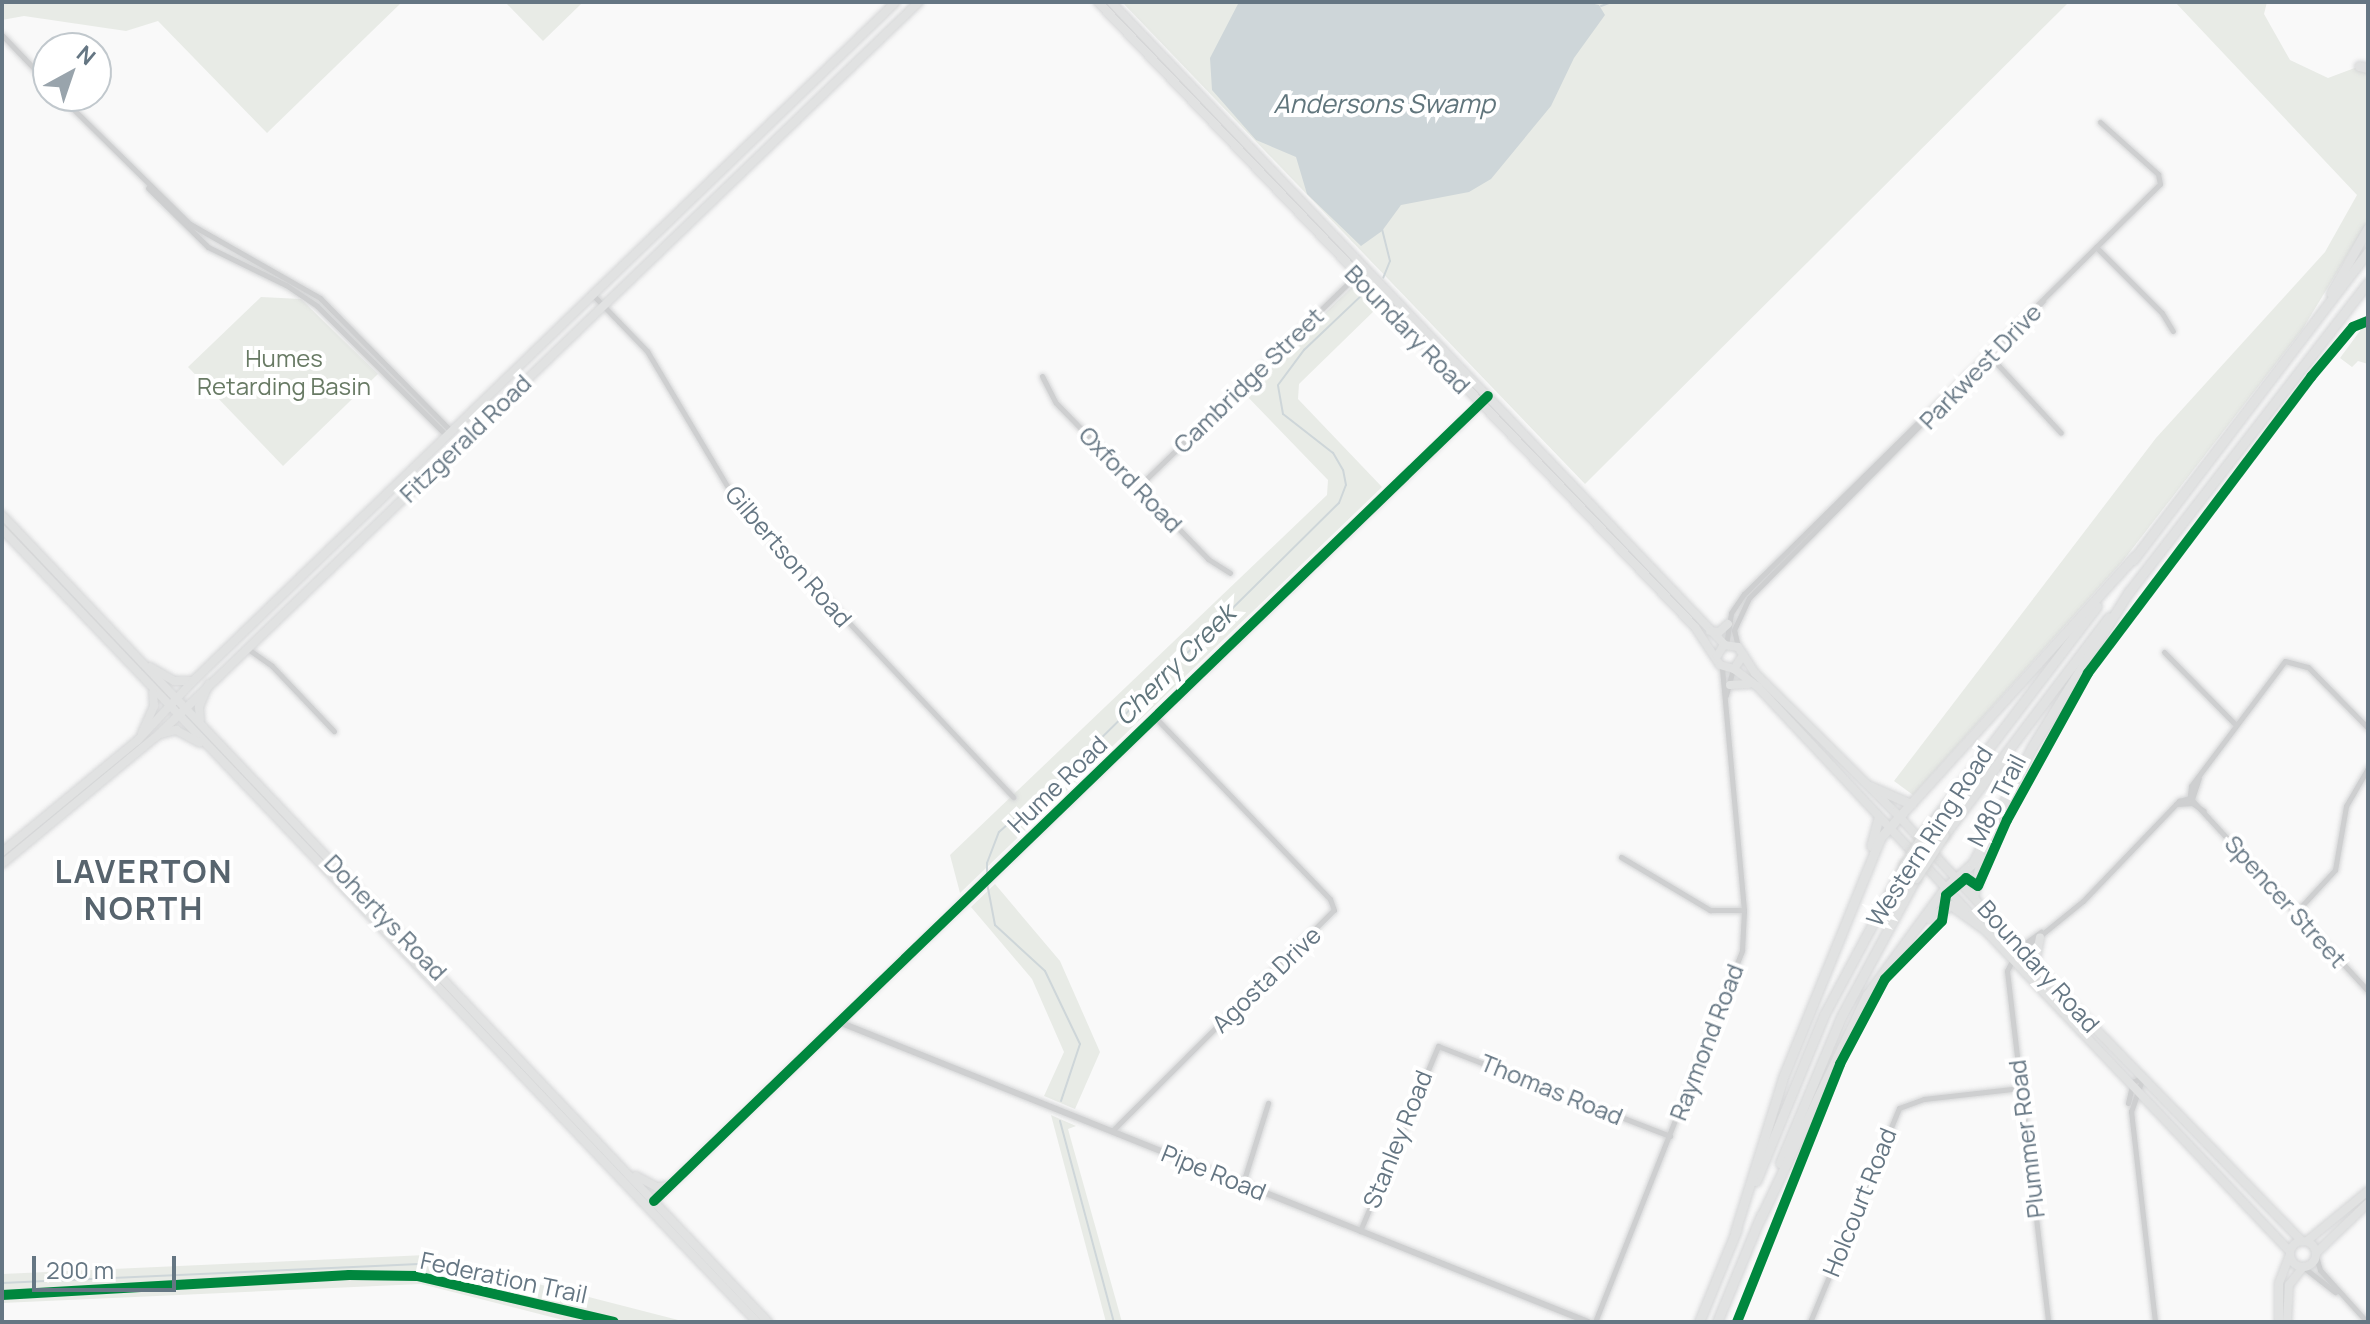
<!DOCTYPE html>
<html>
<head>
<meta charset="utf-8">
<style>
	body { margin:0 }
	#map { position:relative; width:2370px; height:1324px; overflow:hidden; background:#f9f9f9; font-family:Manrope,sans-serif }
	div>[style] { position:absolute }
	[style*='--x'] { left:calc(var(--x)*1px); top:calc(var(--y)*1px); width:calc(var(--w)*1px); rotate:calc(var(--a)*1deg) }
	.green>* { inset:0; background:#e8ebe6 }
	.water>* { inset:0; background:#ced6d9 }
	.stream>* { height:2px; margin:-1px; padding:0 1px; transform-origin:1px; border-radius:1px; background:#ced6d9 }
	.roads { filter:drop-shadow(0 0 2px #d5d6d7) drop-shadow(0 0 2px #d5d6d7) }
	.minor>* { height:5px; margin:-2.5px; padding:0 2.5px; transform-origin:2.5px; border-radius:2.5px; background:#cecfd0 }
	.tertiary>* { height:6px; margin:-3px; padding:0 3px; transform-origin:3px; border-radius:3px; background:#cecfd0 }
	.primary>* { height:8px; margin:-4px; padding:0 4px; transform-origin:4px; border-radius:4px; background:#e1e2e2 }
	.primary>.ring { margin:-4px; padding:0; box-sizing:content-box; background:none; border:8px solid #e1e2e2; border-radius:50% }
	.motorway>* { height:9px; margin:-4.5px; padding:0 4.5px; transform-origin:4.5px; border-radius:4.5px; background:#e1e2e2 }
	.bridges { filter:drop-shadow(0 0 2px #d5d6d6) drop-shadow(0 0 2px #d5d6d6) }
	.motorway-bridge>* { height:9px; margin:-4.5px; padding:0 4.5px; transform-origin:4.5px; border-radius:4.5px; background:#e1e2e2 }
	.cycleway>* { height:10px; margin:-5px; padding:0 5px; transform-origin:5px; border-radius:5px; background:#00873e }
	span { translate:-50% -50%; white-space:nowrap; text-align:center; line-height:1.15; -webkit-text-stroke:8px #fff; paint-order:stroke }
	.street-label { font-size:24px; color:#657683 }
	.park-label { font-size:24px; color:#687a64 }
	.water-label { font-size:26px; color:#60757c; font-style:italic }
	.district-label { font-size:32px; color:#57646e; font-weight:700; letter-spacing:2px }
	.frame { position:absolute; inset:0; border:4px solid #657683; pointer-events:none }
	.north { position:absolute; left:32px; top:32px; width:80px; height:80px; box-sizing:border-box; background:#fff; border:2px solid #c1c8cd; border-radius:50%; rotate:40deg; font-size:22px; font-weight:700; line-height:32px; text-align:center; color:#657683 }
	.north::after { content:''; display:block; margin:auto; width:28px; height:36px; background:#99a4ac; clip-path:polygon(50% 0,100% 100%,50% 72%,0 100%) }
	.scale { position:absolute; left:32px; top:1256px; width:144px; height:36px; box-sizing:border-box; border:4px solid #657683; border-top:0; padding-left:10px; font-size:24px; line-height:28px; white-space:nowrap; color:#657683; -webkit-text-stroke:6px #fff; paint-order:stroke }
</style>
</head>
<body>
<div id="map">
	<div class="green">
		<div style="clip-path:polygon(2px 2px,402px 2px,267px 133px,158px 21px,126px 31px,24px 16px,2px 20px)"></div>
		<div style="clip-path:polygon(505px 2px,579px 2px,581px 4px,543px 41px)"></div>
		<div style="clip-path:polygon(1122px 2px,2069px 2px,1585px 484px)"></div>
		<div style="clip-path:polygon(2175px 2px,2267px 2px,2264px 14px,2290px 60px,2328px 78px,2368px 63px,2368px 221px,2302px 330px,2122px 562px,1913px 795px,1894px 781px,2156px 438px,2325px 252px,2357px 195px)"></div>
		<div style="clip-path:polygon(1353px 286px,1378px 307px,1299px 384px,1298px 399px,1382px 487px,960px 893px,950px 855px,1327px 495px,1328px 480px,1243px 392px)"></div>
		<div style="clip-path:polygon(261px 297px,301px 299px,378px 374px,283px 466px,188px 367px)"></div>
		<div style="clip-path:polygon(2368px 320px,2368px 364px,2358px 361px,2352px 367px,2340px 358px)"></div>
		<div style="clip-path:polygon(995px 884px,1060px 961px,1100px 1052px,1075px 1109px,1044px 1096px,1064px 1052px,1032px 979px,971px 907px)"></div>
		<div style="clip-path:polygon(1051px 1115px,1076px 1126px,1068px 1129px,1122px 1322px,1106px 1322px)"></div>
		<div style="clip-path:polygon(426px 1255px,686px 1322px,571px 1322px,421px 1284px,2px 1303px,2px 1274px)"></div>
	</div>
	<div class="water">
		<div style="clip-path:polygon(1239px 2px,1585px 2px,1599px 5px,1605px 15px,1574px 58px,1551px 106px,1491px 179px,1469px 192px,1401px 205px,1382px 231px,1361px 246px,1307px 194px,1296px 157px,1256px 140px,1212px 90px,1210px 58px)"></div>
	</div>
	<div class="stream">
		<div style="--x:2;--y:2;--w:1;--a:0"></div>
		<div style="--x:1601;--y:6;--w:12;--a:-20"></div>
		<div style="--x:1382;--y:229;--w:33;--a:76"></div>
		<div style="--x:1390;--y:261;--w:18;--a:112"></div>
		<div style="--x:987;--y:877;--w:14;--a:-90"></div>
		<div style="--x:987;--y:863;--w:33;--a:-69"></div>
		<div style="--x:999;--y:832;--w:99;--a:-41.7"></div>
		<div style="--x:1073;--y:766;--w:374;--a:-44.7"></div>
		<div style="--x:1339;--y:503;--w:19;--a:-69"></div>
		<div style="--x:1346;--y:485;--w:15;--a:-101"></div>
		<div style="--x:1343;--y:470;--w:20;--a:-120"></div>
		<div style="--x:1333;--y:453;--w:63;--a:-142"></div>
		<div style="--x:1283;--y:414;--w:29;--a:-100"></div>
		<div style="--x:1278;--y:385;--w:44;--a:-53.4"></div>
		<div style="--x:1304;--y:350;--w:79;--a:-43.5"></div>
		<div style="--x:987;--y:883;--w:43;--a:79.2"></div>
		<div style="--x:995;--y:925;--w:68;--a:42.6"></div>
		<div style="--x:1045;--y:971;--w:81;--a:64.4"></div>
		<div style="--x:1080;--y:1044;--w:60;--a:108.4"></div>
		<div style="--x:1060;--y:1121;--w:208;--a:75"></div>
		<div style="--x:2;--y:1283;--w:423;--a:-2.6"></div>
		<div style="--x:425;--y:1264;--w:33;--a:16"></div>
	</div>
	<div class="roads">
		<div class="minor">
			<div style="--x:2;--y:35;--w:66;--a:46.2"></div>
			<div style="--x:60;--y:96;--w:182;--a:44.6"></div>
			<div style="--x:190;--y:224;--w:150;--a:29.6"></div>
			<div style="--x:320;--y:298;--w:187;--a:45.4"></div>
			<div style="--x:148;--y:188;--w:84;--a:44.5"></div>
			<div style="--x:208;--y:247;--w:87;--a:26"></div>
			<div style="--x:286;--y:285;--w:37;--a:34"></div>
			<div style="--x:317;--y:306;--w:184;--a:45"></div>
			<div style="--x:2096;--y:247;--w:93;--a:45"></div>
			<div style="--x:2162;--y:313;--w:21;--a:59"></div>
			<div style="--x:593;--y:295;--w:78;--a:46"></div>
			<div style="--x:647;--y:351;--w:180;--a:59.3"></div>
			<div style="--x:739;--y:506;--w:400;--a:46.7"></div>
			<div style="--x:1986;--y:352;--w:110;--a:47.2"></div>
			<div style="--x:1042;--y:376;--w:30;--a:63"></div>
			<div style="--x:1056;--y:403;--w:218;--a:45.7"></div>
			<div style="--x:1208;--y:559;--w:26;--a:32"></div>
			<div style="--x:1139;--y:486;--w:303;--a:-44.1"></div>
			<div style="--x:1726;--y:645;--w:32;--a:-81"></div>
			<div style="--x:1731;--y:613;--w:23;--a:-56"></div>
			<div style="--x:1744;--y:594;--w:584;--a:-44.58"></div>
			<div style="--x:2160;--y:184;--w:10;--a:-101"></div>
			<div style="--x:2158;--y:174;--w:78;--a:-138.1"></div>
			<div style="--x:1738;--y:647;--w:17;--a:-103"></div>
			<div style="--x:1734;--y:630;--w:35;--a:-65"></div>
			<div style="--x:1749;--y:598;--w:418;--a:-45.3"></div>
			<div style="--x:248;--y:649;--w:29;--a:35"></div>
			<div style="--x:272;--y:666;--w:90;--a:46.4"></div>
			<div style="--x:2164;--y:652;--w:101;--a:45.4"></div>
			<div style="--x:1726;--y:695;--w:27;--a:-75"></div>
			<div style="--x:2192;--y:799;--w:22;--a:-72"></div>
			<div style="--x:2189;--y:803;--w:17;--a:-83"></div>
			<div style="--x:2191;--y:786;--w:156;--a:-53.1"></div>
			<div style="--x:2285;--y:661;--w:24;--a:15"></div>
			<div style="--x:2308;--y:667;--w:86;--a:45.5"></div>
			<div style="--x:2176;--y:804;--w:16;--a:-4"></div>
			<div style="--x:2192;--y:803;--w:14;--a:34"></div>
			<div style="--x:1621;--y:857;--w:104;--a:30.8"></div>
			<div style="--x:1710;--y:910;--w:34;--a:0"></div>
			<div style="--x:2297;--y:911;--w:56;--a:-47.2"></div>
			<div style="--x:2335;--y:870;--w:65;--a:-80.2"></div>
			<div style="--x:2346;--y:806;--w:44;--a:-59.9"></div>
			<div style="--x:2020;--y:947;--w:26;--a:-36"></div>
			<div style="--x:2014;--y:957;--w:89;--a:-39.1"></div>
			<div style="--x:2083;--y:901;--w:139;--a:-46.2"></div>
			<div style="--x:2179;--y:801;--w:11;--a:-15"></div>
			<div style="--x:2190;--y:798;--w:263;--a:47.3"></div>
			<div style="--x:2013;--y:959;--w:13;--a:117"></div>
			<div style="--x:2007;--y:971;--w:353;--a:83.3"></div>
			<div style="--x:2143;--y:1077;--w:36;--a:109"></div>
			<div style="--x:2131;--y:1111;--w:212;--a:83.5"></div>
			<div style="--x:2128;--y:1103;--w:22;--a:-77"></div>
			<div style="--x:2133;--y:1082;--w:11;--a:-27"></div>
			<div style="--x:1112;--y:1131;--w:313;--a:-44.9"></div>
			<div style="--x:1334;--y:910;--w:12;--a:-110"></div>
			<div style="--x:1330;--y:899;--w:252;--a:-133.9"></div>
			<div style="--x:1243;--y:1183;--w:84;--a:-72.6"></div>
			<div style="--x:1360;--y:1231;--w:201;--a:-67.1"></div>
			<div style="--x:1438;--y:1046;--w:249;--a:21.2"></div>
			<div style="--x:2316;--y:1256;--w:15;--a:74"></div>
			<div style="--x:2320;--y:1270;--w:70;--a:47.9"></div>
			<div style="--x:2303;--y:1267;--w:41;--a:38"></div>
			<div style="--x:1595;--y:1322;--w:400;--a:-68.4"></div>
			<div style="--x:1742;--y:950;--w:40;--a:-87.1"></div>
			<div style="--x:1744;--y:910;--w:244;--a:-95.2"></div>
			<div style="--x:1810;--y:1322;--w:232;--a:-67.4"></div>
			<div style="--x:1899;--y:1108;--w:27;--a:-20"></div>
			<div style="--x:1924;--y:1099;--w:97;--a:-6.5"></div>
		</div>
		<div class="tertiary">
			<div style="--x:839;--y:1022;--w:807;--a:21.83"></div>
			<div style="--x:654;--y:1201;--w:1153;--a:-43.95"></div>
		</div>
		<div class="primary">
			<div style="--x:1098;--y:2;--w:864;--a:46.31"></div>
			<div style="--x:1695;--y:627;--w:45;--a:56.7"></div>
			<div style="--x:1720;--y:665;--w:15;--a:16"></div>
			<div style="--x:1734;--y:669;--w:17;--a:-57"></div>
			<div style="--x:1111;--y:2;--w:889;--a:46.32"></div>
			<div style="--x:2;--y:515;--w:1113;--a:46.49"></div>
			<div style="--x:2;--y:529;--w:1095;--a:46.41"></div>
			<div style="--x:1710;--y:631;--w:9;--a:6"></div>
			<div style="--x:1719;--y:632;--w:12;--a:-42"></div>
			<div style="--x:1717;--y:656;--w:13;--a:-58"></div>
			<div style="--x:1724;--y:645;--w:14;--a:8"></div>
			<div style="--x:1738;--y:647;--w:31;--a:57"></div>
			<div style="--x:1755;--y:673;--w:197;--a:44.8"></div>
			<div style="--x:1895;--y:812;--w:275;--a:47.4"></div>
			<div style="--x:2081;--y:1014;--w:317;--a:45.8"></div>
			<div style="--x:150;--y:667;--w:28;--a:30"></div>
			<div style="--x:174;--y:681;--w:18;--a:0"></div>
			<div style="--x:1734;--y:669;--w:30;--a:37"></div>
			<div style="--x:1758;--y:687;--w:315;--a:46.9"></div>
			<div style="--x:1730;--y:685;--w:19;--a:-3"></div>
			<div style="--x:200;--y:719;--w:12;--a:-95"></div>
			<div style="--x:199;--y:707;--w:25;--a:-67"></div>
			<div style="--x:142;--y:733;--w:30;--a:-66"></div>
			<div style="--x:154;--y:706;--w:13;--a:-94"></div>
			<div style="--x:161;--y:734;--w:16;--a:-15"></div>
			<div style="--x:176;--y:730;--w:27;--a:28"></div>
			<div style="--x:2;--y:852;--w:176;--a:-39.5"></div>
			<div style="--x:138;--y:740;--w:81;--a:-47"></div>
			<div style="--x:193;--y:681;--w:977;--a:-44.01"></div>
			<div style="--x:2;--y:864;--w:201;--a:-39.6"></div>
			<div style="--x:157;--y:736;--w:1058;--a:-43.93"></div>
			<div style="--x:1982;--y:927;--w:447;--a:46.5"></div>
			<div style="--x:2035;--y:963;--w:26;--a:-79"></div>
			<div style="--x:636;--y:1176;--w:24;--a:28"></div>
			<div style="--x:657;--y:1187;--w:12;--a:-5"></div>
			<div class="ring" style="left:2290px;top:1241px;width:18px;height:18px"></div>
			<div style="--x:2307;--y:1241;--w:79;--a:-39.3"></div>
			<div style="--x:2317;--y:1252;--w:71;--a:-43.9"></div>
			<div style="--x:2279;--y:1322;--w:39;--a:-90"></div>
			<div style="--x:2279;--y:1283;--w:30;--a:-69"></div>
			<div style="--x:2287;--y:1322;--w:37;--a:-87"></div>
			<div style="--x:2289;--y:1285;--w:23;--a:-52"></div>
		</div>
		<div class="motorway">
			<div style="--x:2359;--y:66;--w:9;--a:13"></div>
			<div style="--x:2331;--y:293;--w:75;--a:-60.4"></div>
			<div style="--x:2133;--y:560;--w:388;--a:-52.7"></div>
			<div style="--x:2128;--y:593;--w:392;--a:-52.3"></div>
			<div style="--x:1870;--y:786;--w:45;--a:23.7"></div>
			<div style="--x:1927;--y:829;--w:280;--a:-52.7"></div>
			<div style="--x:1944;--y:835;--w:273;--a:-52.9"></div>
			<div style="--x:1871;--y:846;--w:28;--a:-75"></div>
			<div style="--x:1974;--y:894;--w:37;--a:-79"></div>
			<div style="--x:1928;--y:918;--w:26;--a:-29"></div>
			<div style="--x:1951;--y:905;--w:44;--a:35.8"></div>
			<div style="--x:1780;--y:1163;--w:158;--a:-67.3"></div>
			<div style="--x:1841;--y:1017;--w:158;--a:-61.7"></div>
			<div style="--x:1756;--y:1181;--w:179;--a:-67.7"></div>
			<div style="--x:1824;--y:1015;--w:170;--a:-61.9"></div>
			<div style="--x:1759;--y:1221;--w:250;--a:-64.5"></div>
			<div style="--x:1867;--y:995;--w:132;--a:-53.9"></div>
			<div style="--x:1945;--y:888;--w:38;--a:-42"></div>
			<div style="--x:1973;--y:863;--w:130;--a:-63"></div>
			<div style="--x:2032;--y:747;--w:184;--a:-58.1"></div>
			<div style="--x:1735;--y:1232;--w:164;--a:-72.7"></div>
			<div style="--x:1784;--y:1075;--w:256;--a:-67.9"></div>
			<div style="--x:1880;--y:838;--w:380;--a:-47.9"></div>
			<div style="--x:1699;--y:1322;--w:100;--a:-67.8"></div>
			<div style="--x:1717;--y:1322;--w:116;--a:-67.6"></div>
		</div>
	</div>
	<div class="bridges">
		<div class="motorway-bridge">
			<div style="--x:1904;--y:865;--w:43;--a:-57.4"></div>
			<div style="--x:1916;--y:878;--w:51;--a:-56.9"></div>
		</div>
	</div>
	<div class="cycleway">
		<div style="--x:654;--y:1201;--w:1159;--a:-43.99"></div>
		<div style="--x:2;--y:1295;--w:348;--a:-3.3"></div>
		<div style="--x:349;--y:1275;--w:68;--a:0.8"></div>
		<div style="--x:417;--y:1276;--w:202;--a:13.1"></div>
		<div style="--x:1737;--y:1322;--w:278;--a:-68.2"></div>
		<div style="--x:1840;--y:1064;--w:96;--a:-62.1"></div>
		<div style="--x:1885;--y:979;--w:81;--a:-45.5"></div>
		<div style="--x:1942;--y:921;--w:26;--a:-81"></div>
		<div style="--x:1946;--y:895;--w:26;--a:-40"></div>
		<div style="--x:1966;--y:878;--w:14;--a:34"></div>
		<div style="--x:1978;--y:886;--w:72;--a:-66.3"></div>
		<div style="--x:2007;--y:820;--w:168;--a:-61.1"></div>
		<div style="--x:2088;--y:673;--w:371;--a:-53"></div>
		<div style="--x:2311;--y:377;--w:65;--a:-50"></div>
		<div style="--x:2353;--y:327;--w:16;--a:-22"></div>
	</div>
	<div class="street-label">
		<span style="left:1408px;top:329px;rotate:46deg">Boundary Road</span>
		<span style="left:1980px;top:366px;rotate:-46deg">Parkwest Drive</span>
		<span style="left:1248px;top:380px;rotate:-44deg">Cambridge Street</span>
		<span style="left:465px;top:438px;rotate:-44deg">Fitzgerald Road</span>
		<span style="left:1131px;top:479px;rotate:46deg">Oxford Road</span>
		<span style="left:789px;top:556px;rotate:49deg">Gilbertson Road</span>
		<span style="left:1057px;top:784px;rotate:-44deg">Hume Road</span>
		<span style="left:1996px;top:800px;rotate:-63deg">M80 Trail</span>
		<span style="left:1929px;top:836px;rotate:-57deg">Western Ring Road</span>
		<span style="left:2286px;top:901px;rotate:48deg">Spencer Street</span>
		<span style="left:386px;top:917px;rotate:46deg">Dohertys Road</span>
		<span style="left:2039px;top:966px;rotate:48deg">Boundary Road</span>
		<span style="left:1266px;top:979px;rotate:-44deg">Agosta Drive</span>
		<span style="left:1706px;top:1042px;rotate:-69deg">Raymond Road</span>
		<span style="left:1552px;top:1089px;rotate:22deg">Thomas Road</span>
		<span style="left:1397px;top:1139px;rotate:-68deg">Stanley Road</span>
		<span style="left:2026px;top:1139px;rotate:-97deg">Plummer Road</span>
		<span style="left:1214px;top:1172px;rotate:22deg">Pipe Road</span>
		<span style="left:1859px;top:1202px;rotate:-68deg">Holcourt Road</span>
		<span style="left:504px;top:1277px;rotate:12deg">Federation Trail</span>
	</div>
	<div class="park-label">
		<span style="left:284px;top:372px">Humes<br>Retarding Basin</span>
	</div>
	<div class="water-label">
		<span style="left:1384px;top:104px">Andersons Swamp</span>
		<span style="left:1175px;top:665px;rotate:-45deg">Cherry Creek</span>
	</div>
	<div class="district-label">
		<span style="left:144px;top:890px">LAVERTON<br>NORTH</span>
	</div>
	<div class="frame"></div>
	<div class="north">N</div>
	<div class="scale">200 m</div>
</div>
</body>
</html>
